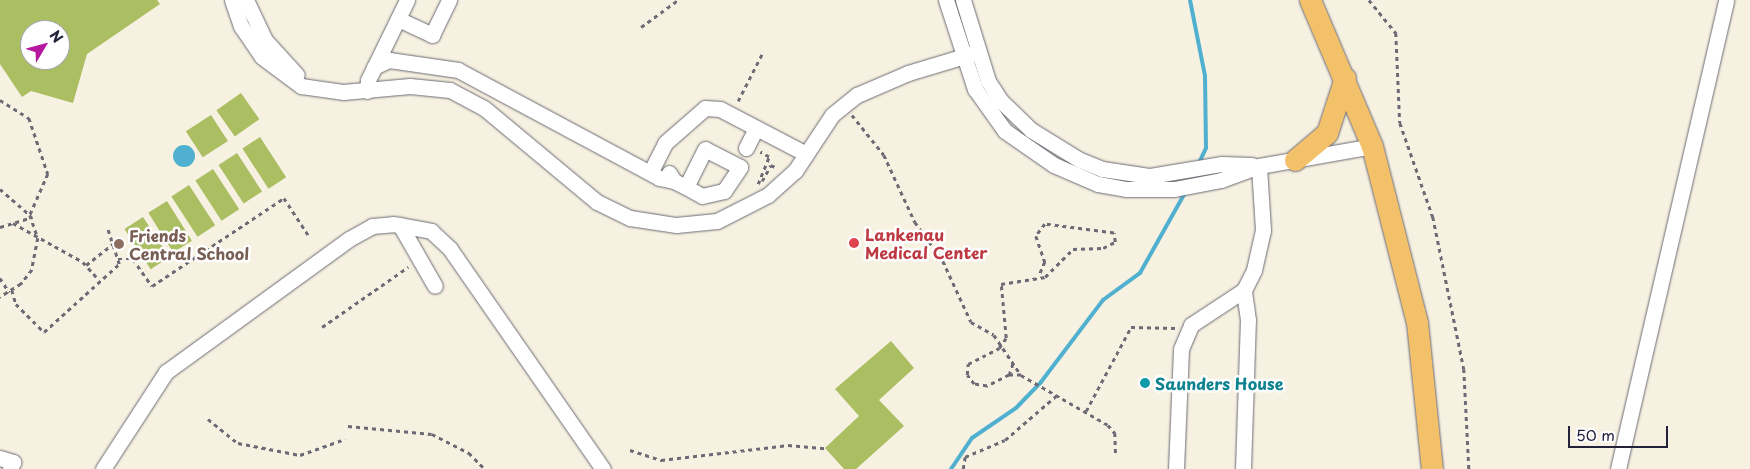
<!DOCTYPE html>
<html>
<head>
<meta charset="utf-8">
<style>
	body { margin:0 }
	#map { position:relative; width:1750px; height:469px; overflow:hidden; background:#f6f1e0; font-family:"Playpen Sans",sans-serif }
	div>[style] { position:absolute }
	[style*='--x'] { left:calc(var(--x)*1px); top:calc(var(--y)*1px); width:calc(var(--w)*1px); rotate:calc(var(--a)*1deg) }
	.green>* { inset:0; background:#abbe62; transform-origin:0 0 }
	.water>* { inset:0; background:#50b0cf }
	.round { border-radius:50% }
	.stream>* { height:4px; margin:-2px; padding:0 2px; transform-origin:2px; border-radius:2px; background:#50b0cf }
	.path>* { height:2.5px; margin-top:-1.25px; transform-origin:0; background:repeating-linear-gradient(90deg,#6c6a75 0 4px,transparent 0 8px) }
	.roads { filter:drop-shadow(0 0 1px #6c6a75) drop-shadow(0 0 1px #6c6a75) }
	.minor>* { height:15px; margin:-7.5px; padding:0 7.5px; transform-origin:7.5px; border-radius:7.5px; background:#fff }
	.highway>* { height:21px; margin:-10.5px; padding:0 10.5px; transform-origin:10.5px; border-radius:10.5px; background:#f4c16b }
	.dots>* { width:14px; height:14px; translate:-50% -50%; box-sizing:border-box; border:2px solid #fff; border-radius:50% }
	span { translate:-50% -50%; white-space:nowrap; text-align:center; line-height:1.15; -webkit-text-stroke:5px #fff; paint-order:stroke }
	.health-label { font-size:16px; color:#be3a42; font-weight:700 }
	.left { translate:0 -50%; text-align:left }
	.education-label { font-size:16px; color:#785e54; font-weight:700 }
	.culture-label { font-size:16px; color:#0d838f; font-weight:700 }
	.north { position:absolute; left:20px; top:20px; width:50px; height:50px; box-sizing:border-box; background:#fff; border:1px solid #a7a7b1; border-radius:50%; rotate:53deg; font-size:14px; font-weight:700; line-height:20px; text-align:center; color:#22223b }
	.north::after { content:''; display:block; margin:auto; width:18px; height:22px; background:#b5179e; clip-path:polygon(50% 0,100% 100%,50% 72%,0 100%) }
	.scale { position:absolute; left:1568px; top:426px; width:100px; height:22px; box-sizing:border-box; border:2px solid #22223b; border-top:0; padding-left:6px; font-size:15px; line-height:18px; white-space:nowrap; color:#22223b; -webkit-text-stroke:4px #fff; paint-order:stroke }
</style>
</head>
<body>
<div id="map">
	<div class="green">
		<div style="clip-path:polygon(evenodd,0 0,157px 0,160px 4px,87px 54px,73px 103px,31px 91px,22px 97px,0 64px,0 0,30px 30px,60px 30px,60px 60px,30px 60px,30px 30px)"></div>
		<div style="left:241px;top:93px;width:32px;height:30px;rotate:55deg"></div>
		<div style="left:211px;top:115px;width:31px;height:30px;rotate:57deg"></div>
		<div style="left:260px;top:137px;width:48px;height:21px;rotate:57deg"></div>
		<div style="left:237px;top:153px;width:46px;height:22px;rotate:57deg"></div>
		<div style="left:213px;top:169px;width:48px;height:21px;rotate:57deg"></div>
		<div style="left:189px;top:185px;width:48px;height:21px;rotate:57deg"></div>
		<div style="left:167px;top:201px;width:47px;height:22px;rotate:58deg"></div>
		<div style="left:143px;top:217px;width:48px;height:22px;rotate:57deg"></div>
		<div style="clip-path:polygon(891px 341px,914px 368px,879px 400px,904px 426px,856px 469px,844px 469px,825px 448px,859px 416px,835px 389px)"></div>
	</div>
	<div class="water">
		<div class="round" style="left:173px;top:145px;width:22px;height:22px"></div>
	</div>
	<div class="stream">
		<div style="--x:1190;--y:0;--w:77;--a:78.8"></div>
		<div style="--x:1205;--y:76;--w:72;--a:89.2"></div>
		<div style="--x:1206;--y:148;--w:19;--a:115"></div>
		<div style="--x:951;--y:469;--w:37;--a:-56"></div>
		<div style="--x:972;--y:438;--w:53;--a:-34.3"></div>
		<div style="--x:1016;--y:408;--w:36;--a:-46"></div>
		<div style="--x:1041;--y:382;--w:103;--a:-52.9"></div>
		<div style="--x:1103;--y:300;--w:46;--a:-36.1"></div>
		<div style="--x:1140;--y:273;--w:94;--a:-60.7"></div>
	</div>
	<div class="path">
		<div style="--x:1369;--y:0;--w:43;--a:50.7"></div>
		<div style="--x:1396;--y:33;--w:90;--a:87.5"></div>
		<div style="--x:1400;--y:123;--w:100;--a:70.7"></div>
		<div style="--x:1433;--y:217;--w:155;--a:78.5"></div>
		<div style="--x:1464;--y:369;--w:100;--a:87.1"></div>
		<div style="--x:641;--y:27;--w:46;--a:-36.1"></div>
		<div style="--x:0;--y:100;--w:34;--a:32"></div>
		<div style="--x:29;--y:118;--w:59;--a:71.3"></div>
		<div style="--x:48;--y:174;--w:45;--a:113.7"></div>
		<div style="--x:738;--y:101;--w:55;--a:-63"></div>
		<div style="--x:852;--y:115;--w:51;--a:51.3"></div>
		<div style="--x:884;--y:155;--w:74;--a:65.2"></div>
		<div style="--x:915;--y:222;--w:48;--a:54.3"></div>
		<div style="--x:943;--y:261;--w:67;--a:65.3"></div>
		<div style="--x:971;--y:322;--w:26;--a:29"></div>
		<div style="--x:994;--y:335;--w:48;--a:56"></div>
		<div style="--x:1021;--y:375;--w:100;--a:29.9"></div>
		<div style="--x:1108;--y:425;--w:11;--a:49"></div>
		<div style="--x:1115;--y:433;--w:23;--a:88"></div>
		<div style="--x:762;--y:181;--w:18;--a:-61"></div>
		<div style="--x:771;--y:165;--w:7;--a:27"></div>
		<div style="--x:758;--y:184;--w:29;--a:-68"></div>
		<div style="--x:769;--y:157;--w:10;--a:-151"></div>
		<div style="--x:0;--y:189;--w:40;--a:41"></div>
		<div style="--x:30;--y:215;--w:24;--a:71"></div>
		<div style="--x:38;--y:238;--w:33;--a:101"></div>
		<div style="--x:32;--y:270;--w:18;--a:128"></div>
		<div style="--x:21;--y:284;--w:25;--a:148"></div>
		<div style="--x:13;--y:223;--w:80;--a:29.1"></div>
		<div style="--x:83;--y:262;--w:24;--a:48"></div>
		<div style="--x:0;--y:227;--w:34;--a:-17"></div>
		<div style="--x:118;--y:259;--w:15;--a:0"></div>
		<div style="--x:133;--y:259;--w:33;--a:55"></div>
		<div style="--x:152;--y:286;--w:159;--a:-33.7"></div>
		<div style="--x:284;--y:198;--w:45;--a:56.7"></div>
		<div style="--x:86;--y:265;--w:36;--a:-38"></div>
		<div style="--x:0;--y:278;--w:17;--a:57"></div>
		<div style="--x:12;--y:290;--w:15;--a:74"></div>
		<div style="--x:16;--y:304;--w:40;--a:45"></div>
		<div style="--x:44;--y:332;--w:101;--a:-42.2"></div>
		<div style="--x:119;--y:264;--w:36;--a:-108"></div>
		<div style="--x:322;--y:327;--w:105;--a:-34.9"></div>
		<div style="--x:1009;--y:375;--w:13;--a:-72"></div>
		<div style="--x:1021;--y:375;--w:12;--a:180"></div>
		<div style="--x:1009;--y:375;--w:25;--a:153"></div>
		<div style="--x:987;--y:386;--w:13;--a:-171"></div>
		<div style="--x:974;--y:384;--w:11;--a:-128"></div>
		<div style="--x:967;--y:375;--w:11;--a:-85"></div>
		<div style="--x:968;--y:364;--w:35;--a:-27"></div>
		<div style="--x:999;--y:348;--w:12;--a:-55"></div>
		<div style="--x:1006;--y:338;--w:54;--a:-95.3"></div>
		<div style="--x:1001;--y:284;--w:45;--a:-9"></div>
		<div style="--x:1045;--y:277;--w:40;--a:-45"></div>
		<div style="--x:1073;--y:249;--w:30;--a:-2"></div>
		<div style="--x:1103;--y:248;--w:13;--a:-27"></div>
		<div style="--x:1115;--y:242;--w:9;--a:-96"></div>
		<div style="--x:1114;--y:233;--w:70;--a:-172.6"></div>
		<div style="--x:1045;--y:224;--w:15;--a:127"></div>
		<div style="--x:1036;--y:236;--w:28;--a:71"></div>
		<div style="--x:1045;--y:262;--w:15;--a:113"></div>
		<div style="--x:1086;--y:411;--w:95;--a:-61.8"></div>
		<div style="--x:1131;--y:327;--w:44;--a:1.3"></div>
		<div style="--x:208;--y:419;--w:38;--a:39"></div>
		<div style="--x:238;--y:443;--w:63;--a:11"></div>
		<div style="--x:300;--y:455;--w:48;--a:-19.6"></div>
		<div style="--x:348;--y:426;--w:84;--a:5.4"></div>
		<div style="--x:432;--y:434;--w:42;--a:27.2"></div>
		<div style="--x:469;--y:453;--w:23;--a:45"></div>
		<div style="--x:630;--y:450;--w:33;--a:18"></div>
		<div style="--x:661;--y:460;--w:128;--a:-6.7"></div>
		<div style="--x:788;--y:445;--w:37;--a:5"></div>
		<div style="--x:963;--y:469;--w:12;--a:-81"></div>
		<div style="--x:965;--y:457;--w:43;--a:-23"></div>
		<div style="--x:1005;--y:440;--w:67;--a:-40.8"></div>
	</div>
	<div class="roads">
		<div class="minor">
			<div style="--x:232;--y:0;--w:28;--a:71"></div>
			<div style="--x:241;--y:26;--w:37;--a:56"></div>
			<div style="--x:262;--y:57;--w:49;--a:36.6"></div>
			<div style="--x:301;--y:86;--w:42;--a:8.1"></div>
			<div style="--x:343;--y:92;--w:67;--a:-5.1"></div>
			<div style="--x:410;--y:86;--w:40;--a:5.7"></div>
			<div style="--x:450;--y:90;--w:38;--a:28"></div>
			<div style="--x:484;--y:108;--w:147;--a:39.8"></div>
			<div style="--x:597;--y:202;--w:37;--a:26"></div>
			<div style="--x:630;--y:218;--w:47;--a:8.7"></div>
			<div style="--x:676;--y:225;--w:41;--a:-5.6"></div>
			<div style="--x:717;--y:221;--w:57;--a:-27"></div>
			<div style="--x:768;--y:195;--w:36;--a:-42"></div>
			<div style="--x:795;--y:171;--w:67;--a:-56.5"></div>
			<div style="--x:832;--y:115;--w:32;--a:-39"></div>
			<div style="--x:857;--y:95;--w:56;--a:-23.3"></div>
			<div style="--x:908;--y:73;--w:73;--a:-16.7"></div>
			<div style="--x:246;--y:0;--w:44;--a:64.6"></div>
			<div style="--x:265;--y:40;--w:47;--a:47.6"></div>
			<div style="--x:946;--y:0;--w:94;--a:72"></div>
			<div style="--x:975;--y:89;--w:52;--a:54.5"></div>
			<div style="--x:1005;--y:131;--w:60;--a:34.8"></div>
			<div style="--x:1054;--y:165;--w:48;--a:23.4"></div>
			<div style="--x:1098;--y:184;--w:28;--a:10"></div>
			<div style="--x:1126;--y:189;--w:48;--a:0"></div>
			<div style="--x:1174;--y:189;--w:48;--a:-10.8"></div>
			<div style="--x:1221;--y:180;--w:40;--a:-20.2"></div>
			<div style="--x:1259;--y:166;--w:115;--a:-10"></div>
			<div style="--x:963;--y:0;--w:85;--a:72.8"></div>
			<div style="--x:988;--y:81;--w:24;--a:57"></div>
			<div style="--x:1001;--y:101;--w:42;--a:44"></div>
			<div style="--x:1031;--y:130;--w:57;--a:31.5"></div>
			<div style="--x:1080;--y:160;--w:24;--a:22"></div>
			<div style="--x:1102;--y:169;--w:49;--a:8.3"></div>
			<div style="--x:1150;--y:176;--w:73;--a:-9.5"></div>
			<div style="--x:1222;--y:164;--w:30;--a:2"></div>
			<div style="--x:398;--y:19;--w:38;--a:25"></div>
			<div style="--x:432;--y:35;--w:39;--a:-64"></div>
			<div style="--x:374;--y:67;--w:17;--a:-25"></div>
			<div style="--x:389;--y:60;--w:70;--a:8.2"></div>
			<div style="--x:458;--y:70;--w:228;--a:28.2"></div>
			<div style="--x:659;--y:178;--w:15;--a:11"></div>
			<div style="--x:367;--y:91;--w:11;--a:-85"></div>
			<div style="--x:368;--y:80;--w:89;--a:-64"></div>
			<div style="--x:746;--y:148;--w:22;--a:-63"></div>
			<div style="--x:651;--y:171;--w:31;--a:-63"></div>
			<div style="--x:665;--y:143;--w:53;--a:-41.2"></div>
			<div style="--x:705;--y:108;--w:15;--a:4"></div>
			<div style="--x:720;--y:109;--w:97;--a:27.6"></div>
			<div style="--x:669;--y:173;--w:9;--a:58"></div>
			<div style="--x:674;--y:181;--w:13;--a:27"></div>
			<div style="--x:686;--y:187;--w:18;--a:29"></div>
			<div style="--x:702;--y:196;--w:23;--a:-13"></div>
			<div style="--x:724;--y:191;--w:29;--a:-56"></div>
			<div style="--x:740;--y:167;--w:39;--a:-153"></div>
			<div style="--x:705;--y:149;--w:42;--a:116.6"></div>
			<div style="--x:400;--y:225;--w:70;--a:60.2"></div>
			<div style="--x:0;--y:458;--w:14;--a:17"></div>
			<div style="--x:13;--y:462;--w:8;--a:113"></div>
			<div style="--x:103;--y:469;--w:116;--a:-57"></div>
			<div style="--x:166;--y:372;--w:226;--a:-36"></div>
			<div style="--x:349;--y:239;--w:26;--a:-29"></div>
			<div style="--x:372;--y:226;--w:21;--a:-5"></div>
			<div style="--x:393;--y:224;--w:39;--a:10"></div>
			<div style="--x:431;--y:231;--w:26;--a:43"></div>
			<div style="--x:450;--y:249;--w:268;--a:55.2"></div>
			<div style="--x:1176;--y:469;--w:120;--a:-87.6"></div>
			<div style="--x:1181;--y:349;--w:26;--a:-67"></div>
			<div style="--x:1191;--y:325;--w:64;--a:-33.4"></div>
			<div style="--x:1244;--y:290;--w:22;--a:-63"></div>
			<div style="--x:1254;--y:270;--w:41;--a:-77.3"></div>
			<div style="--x:1263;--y:230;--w:64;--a:-93.6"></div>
			<div style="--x:1243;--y:469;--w:149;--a:-88.1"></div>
			<div style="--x:1248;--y:320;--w:30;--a:-98"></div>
			<div style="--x:1618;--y:469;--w:481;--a:-77"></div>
		</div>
		<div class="highway">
			<div style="--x:1310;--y:0;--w:159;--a:67"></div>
			<div style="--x:1372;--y:146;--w:182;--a:75.7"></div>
			<div style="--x:1417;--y:322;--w:148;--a:84.2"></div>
			<div style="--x:1295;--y:160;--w:42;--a:-40.2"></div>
			<div style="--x:1327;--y:133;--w:58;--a:-71.9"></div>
		</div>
	</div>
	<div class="dots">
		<div style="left:854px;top:243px;background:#e0444e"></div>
		<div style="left:119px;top:244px;background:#8d6e63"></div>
		<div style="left:1145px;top:383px;background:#0f9aa8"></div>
	</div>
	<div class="health-label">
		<span class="left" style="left:865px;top:243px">Lankenau<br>Medical Center</span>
	</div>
	<div class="education-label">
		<span class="left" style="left:129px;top:244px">Friends<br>Central School</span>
	</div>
	<div class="culture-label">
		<span class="left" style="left:1155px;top:383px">Saunders House</span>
	</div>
	<div class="north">N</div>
	<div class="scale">50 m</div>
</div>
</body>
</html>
